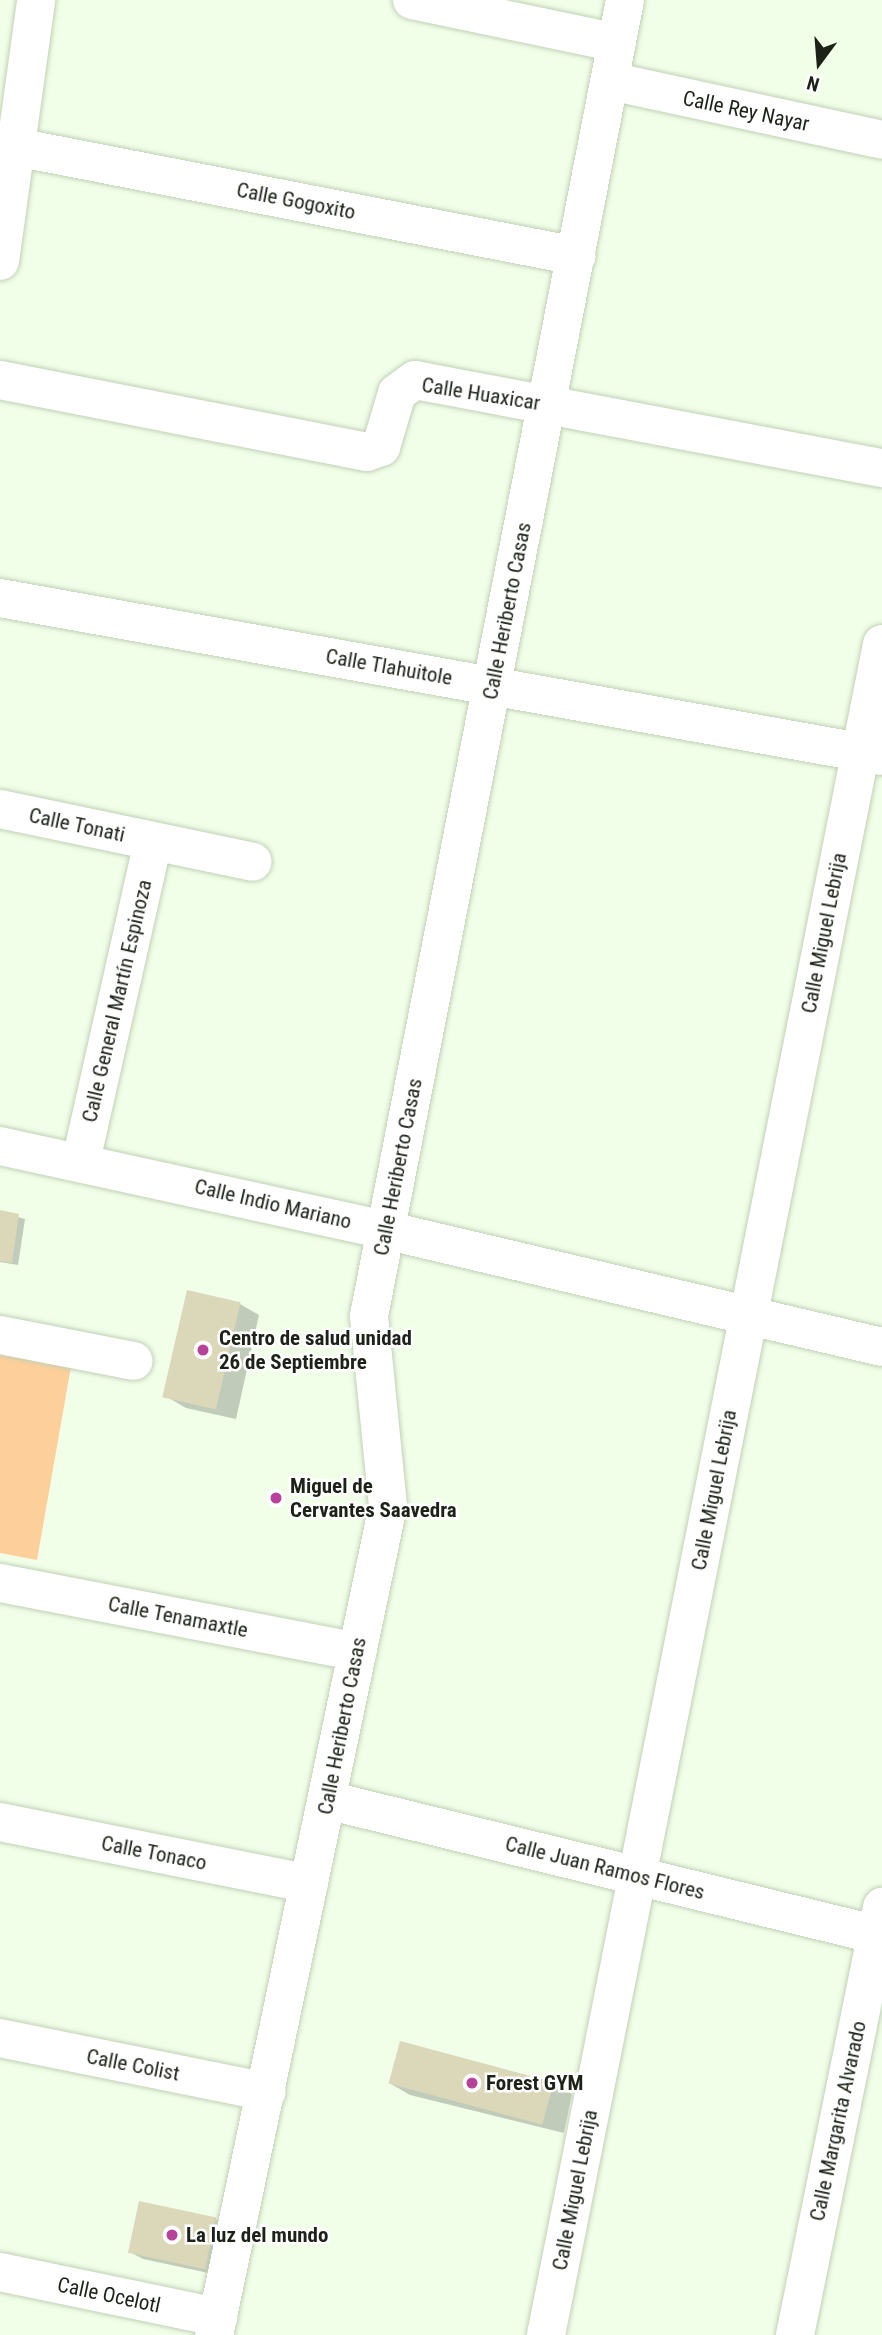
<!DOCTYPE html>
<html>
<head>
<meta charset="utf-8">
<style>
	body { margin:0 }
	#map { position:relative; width:882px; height:2335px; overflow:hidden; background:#f1fee8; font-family:"Roboto Condensed",sans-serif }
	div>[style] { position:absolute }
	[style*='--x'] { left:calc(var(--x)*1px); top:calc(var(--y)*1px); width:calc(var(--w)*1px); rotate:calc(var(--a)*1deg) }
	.green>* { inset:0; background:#fdcf9a }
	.shadow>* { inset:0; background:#0003 }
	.building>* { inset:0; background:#dbd7b9; transform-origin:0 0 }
	.roads { filter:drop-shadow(0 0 2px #c1d0b6) drop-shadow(0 0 2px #c1d0b6) }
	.minor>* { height:38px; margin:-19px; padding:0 19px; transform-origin:19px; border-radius:19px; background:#fff }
	.dots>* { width:19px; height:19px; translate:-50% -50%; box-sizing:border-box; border:4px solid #fff; border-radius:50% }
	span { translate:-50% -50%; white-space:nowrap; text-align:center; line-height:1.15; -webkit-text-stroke:5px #fff; paint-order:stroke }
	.street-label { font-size:21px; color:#1d2219 }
	.poi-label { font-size:21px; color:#1d2219; font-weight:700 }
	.left { translate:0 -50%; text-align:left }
	.north { position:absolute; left:784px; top:28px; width:70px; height:70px; -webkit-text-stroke:5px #fff; paint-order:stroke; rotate:196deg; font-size:19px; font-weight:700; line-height:28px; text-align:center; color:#1d2219 }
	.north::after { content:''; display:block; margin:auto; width:24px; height:32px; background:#1d2219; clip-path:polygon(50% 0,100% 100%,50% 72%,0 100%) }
</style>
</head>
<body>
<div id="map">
	<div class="green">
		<div style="clip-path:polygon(0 1342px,73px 1355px,37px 1560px,0 1553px)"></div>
	</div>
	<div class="shadow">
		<div style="clip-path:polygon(0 1212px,25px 1219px,18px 1265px,0 1262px)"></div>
		<div style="clip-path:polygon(240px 1304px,259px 1315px,236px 1419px,186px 1408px,167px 1397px)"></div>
		<div style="clip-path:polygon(391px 2084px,553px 2084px,572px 2094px,564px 2133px,410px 2095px)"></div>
		<div style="clip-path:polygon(215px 2219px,228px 2226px,218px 2275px,143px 2259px,130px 2252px)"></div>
	</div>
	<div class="building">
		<div style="clip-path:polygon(0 1210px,19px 1214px,12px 1263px,0 1261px)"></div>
		<div style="left:187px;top:1290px;width:55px;height:110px;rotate:13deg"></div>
		<div style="left:400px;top:2041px;width:159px;height:44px;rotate:15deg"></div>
		<div style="left:139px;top:2201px;width:79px;height:53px;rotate:12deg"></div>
	</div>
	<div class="roads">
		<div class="minor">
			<div style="--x:412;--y:0;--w:209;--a:11.8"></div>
			<div style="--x:610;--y:81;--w:278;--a:12.2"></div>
			<div style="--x:16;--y:147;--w:571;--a:11.01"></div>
			<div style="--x:0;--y:261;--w:263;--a:-82.1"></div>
			<div style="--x:0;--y:380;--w:374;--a:11.1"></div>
			<div style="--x:367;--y:452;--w:15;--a:-20"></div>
			<div style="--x:381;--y:447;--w:56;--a:-73.5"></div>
			<div style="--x:397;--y:393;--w:22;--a:-36"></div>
			<div style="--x:415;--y:380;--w:475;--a:10.7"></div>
			<div style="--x:0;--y:598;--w:896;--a:10.16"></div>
			<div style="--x:0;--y:809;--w:258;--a:11.8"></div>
			<div style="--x:0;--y:1146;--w:394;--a:12.3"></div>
			<div style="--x:385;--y:1230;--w:511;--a:13.25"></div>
			<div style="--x:81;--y:1161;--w:327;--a:-77.3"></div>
			<div style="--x:0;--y:1335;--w:136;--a:11"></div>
			<div style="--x:0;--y:1583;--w:364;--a:10.9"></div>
			<div style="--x:327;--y:1800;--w:571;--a:13.77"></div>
			<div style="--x:0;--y:1822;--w:315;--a:11.3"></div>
			<div style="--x:0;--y:2038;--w:272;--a:11.4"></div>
			<div style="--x:0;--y:2272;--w:223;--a:11.7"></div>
			<div style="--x:214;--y:2335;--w:847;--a:-78.15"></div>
			<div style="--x:388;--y:1506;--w:191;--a:-95.7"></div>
			<div style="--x:369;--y:1316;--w:1341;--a:-78.99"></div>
			<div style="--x:546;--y:2335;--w:1724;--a:-78.76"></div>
			<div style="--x:795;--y:2335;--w:437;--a:-78.5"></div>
		</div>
	</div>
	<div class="dots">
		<div style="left:203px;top:1350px;background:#b7429a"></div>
		<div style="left:276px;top:1498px;background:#b7429a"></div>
		<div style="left:472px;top:2083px;background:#b7429a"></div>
		<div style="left:172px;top:2235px;background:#b7429a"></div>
	</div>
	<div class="street-label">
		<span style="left:746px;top:111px;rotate:12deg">Calle Rey Nayar</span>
		<span style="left:296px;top:201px;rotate:11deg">Calle Gogoxito</span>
		<span style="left:481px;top:394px;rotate:9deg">Calle Huaxicar</span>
		<span style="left:507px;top:611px;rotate:-79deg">Calle Heriberto Casas</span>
		<span style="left:389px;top:667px;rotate:10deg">Calle Tlahuitole</span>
		<span style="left:77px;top:825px;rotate:12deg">Calle Tonati</span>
		<span style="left:824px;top:933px;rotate:-79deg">Calle Miguel Lebrija</span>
		<span style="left:117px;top:1001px;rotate:-77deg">Calle General Martín Espinoza</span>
		<span style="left:398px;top:1167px;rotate:-79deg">Calle Heriberto Casas</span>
		<span style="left:273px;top:1204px;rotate:13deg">Calle Indio Mariano</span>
		<span style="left:714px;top:1490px;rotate:-79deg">Calle Miguel Lebrija</span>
		<span style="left:178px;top:1617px;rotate:11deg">Calle Tenamaxtle</span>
		<span style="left:342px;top:1726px;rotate:-79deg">Calle Heriberto Casas</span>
		<span style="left:154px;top:1853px;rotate:11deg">Calle Tonaco</span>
		<span style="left:605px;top:1868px;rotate:14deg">Calle Juan Ramos Flores</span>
		<span style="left:133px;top:2065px;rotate:11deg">Calle Colist</span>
		<span style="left:838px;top:2121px;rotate:-78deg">Calle Margarita Alvarado</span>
		<span style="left:575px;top:2190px;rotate:-79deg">Calle Miguel Lebrija</span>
		<span style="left:109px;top:2295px;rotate:12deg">Calle Ocelotl</span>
	</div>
	<div class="poi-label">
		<span class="left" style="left:219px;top:1350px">Centro de salud unidad<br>26 de Septiembre</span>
		<span class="left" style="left:290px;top:1498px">Miguel de<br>Cervantes Saavedra</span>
		<span class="left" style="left:486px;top:2083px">Forest GYM</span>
		<span class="left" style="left:186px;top:2235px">La luz del mundo</span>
	</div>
	<div class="north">N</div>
</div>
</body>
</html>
